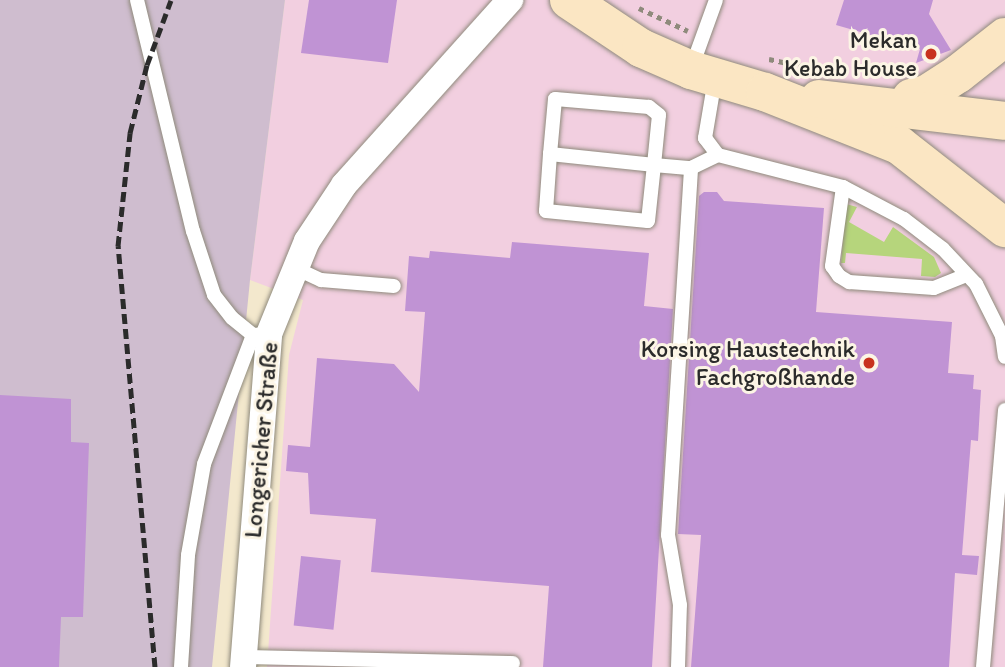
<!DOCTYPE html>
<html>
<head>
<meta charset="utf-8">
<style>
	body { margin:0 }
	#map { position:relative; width:1005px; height:667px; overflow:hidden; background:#f3e8cd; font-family:Itim,sans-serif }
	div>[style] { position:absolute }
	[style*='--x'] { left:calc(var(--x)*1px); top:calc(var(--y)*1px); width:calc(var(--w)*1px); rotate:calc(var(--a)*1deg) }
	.built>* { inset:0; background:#f2cfe0 }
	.industrial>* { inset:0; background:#cfbdcf }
	.green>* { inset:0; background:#b6d57c }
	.building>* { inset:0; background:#c093d4; transform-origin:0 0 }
	.path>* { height:4.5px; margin-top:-2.25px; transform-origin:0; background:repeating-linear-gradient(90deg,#8f8a7c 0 5px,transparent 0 10px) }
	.roads { filter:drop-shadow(0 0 2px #8f8a7c) drop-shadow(0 0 2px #8f8a7c) }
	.lane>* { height:14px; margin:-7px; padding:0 7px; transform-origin:7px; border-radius:7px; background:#fff }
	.street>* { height:26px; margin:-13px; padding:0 13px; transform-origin:13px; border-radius:13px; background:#fff }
	.secondary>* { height:38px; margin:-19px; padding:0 19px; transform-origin:19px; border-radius:19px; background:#fbe6c3 }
	.rail>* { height:5px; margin-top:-2.5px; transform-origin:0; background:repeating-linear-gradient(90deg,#2b2b2b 0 10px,transparent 0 15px) }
	.dots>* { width:19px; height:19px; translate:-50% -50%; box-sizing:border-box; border:4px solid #fcf5e5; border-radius:50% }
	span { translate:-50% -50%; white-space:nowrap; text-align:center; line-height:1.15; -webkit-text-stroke:6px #fcf5e5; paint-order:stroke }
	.poi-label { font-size:24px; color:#2b2b2b }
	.right { translate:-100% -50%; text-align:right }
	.street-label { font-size:24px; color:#2b2b2b }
</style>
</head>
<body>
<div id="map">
	<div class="built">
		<div style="clip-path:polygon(285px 0,1005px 0,1005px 667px,267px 667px,289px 355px,303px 300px,250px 280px)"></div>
	</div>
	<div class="industrial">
		<div style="clip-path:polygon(0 0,285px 0,250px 280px,212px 667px,0 667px)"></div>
	</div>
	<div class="green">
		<div style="clip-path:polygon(846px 204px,857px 207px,849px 222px,884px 242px,893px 227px,934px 257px,941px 273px,935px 277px,921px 276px,922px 259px,846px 253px,845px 263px,841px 263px)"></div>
	</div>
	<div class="building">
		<div style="clip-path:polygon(309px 0,397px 0,388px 63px,301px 53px)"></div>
		<div style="clip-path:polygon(844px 0,933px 0,929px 14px,951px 50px,916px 63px,920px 49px,836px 25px)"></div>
		<div style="clip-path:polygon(704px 192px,717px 192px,724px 201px,824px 208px,816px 312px,952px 322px,948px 373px,974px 375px,973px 389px,981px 390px,978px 441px,971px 440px,962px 555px,979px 556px,977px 575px,955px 573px,949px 667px,691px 667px,701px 535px,678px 534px,699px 196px)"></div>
		<div style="clip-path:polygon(512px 242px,649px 253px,644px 306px,673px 309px,652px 667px,543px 667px,549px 586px,371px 572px,376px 519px,310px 514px,308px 473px,286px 471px,288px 445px,310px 447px,317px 358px,394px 364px,419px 392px,425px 312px,405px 311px,409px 256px,429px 258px,430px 251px,510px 258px)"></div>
		<div style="clip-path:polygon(0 395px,71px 399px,71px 442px,89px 443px,83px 617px,61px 617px,59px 667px,0 667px)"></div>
		<div style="left:301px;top:556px;width:40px;height:70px;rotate:6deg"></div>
	</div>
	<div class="path">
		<div style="--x:639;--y:8;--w:54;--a:25.1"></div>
		<div style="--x:769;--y:59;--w:47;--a:12.3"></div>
	</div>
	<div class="roads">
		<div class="lane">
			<div style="--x:137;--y:0;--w:238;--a:76.4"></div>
			<div style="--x:193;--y:231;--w:67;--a:71.8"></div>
			<div style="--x:214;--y:295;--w:29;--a:52"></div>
			<div style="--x:232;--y:318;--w:27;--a:39"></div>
			<div style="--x:253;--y:335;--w:16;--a:-4"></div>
			<div style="--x:691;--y:69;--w:73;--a:-70.1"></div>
			<div style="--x:715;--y:79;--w:60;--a:99.6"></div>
			<div style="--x:705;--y:138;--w:21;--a:53"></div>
			<div style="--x:718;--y:155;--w:129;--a:14.4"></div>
			<div style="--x:843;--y:187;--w:69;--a:27.7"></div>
			<div style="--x:904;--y:219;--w:49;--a:37.6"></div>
			<div style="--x:943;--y:249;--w:48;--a:46.7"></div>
			<div style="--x:976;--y:284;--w:58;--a:63.4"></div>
			<div style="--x:1002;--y:336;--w:21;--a:82"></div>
			<div style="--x:550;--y:154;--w:57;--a:94"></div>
			<div style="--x:546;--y:211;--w:102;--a:5.6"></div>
			<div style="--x:648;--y:221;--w:56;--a:-83.9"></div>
			<div style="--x:654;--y:165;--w:50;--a:-84.3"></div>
			<div style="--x:659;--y:115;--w:13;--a:-141"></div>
			<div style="--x:649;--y:107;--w:94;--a:-175.1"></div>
			<div style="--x:555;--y:99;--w:55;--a:95.2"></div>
			<div style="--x:550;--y:154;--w:105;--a:6"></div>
			<div style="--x:654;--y:165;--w:37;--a:5"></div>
			<div style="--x:691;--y:168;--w:30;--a:-26"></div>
			<div style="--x:843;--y:187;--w:80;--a:97.9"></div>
			<div style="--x:832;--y:266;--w:12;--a:55"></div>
			<div style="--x:839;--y:276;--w:12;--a:31"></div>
			<div style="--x:849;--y:282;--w:85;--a:4"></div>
			<div style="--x:934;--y:288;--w:35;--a:-22"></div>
			<div style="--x:295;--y:268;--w:29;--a:25"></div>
			<div style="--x:321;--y:280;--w:73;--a:4.7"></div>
			<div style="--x:243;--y:657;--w:270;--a:1.3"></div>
			<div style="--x:181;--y:667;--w:112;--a:-86.4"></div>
			<div style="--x:188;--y:555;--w:92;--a:-80"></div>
			<div style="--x:204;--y:464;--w:138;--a:-69.2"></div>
			<div style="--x:678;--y:667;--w:62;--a:-88.2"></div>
			<div style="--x:680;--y:605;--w:71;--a:-99.7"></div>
			<div style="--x:668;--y:535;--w:368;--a:-86.4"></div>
			<div style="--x:983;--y:667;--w:258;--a:-85.1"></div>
		</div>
		<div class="street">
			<div style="--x:243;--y:667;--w:334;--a:-85.5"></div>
			<div style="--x:269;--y:334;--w:100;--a:-67.8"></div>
			<div style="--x:307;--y:241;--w:67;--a:-56.5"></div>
			<div style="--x:344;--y:185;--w:249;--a:-48.1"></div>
		</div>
		<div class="secondary">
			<div style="--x:569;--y:0;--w:87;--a:33.7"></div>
			<div style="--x:641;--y:48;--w:55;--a:23.7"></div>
			<div style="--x:691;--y:70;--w:77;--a:16.6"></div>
			<div style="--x:765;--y:92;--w:144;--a:21.6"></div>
			<div style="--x:899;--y:145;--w:135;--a:38.1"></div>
			<div style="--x:911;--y:98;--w:16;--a:-14"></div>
			<div style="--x:927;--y:94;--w:37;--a:-33"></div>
			<div style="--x:958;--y:74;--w:60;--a:-38.2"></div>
			<div style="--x:819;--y:99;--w:187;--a:6.7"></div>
		</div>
	</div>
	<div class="rail">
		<div style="--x:155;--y:667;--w:423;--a:-95"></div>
		<div style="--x:118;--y:246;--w:114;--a:-83.9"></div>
		<div style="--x:130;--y:133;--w:70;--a:-76"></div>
		<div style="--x:147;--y:65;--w:69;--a:-69.7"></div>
	</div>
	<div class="dots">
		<div style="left:931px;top:54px;background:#c8321e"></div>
		<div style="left:869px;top:363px;background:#c8321e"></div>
	</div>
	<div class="poi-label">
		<span class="right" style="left:917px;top:54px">Mekan<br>Kebab House</span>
		<span class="right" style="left:855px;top:363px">Korsing Haustechnik<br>Fachgroßhande</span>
	</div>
	<div class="street-label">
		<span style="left:261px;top:440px;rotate:-85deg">Longericher Straße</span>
	</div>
</div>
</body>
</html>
